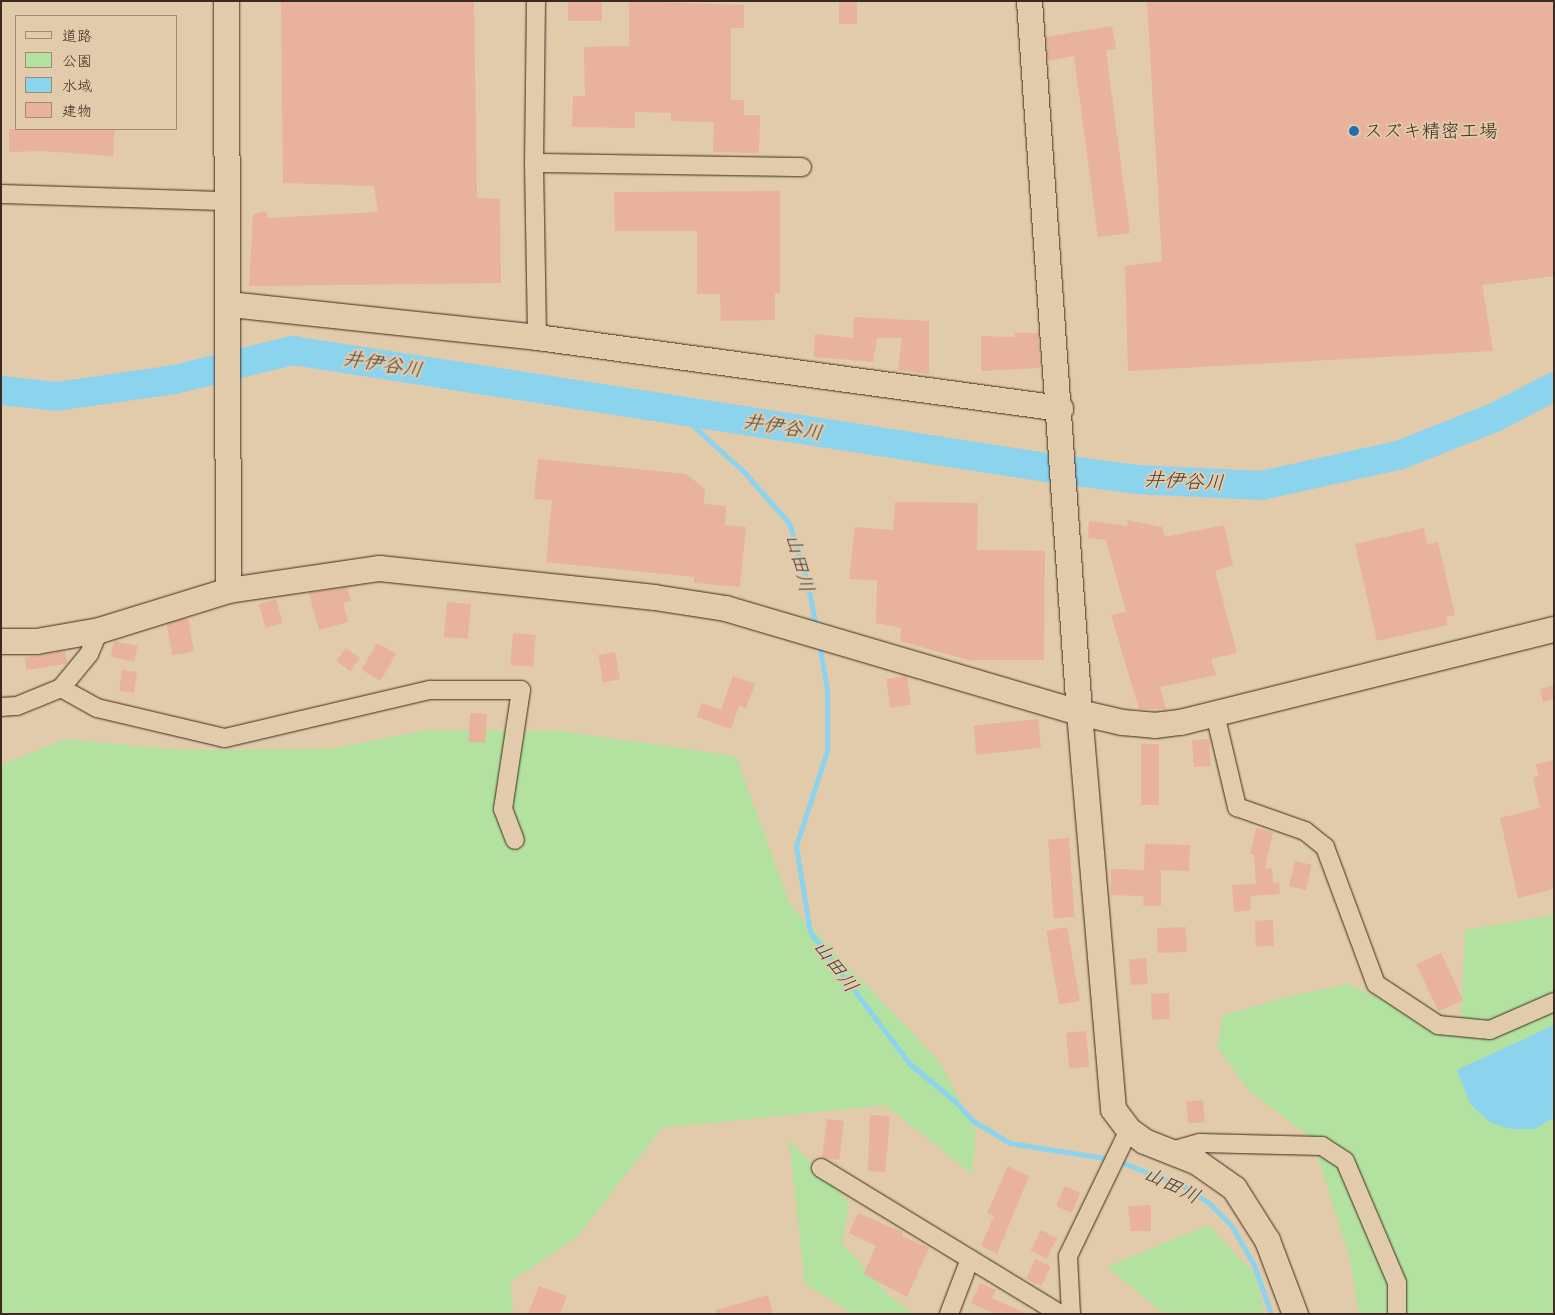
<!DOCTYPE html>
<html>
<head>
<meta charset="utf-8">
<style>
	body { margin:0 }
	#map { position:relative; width:1555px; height:1315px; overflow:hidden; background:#e2cbab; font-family:Itim,"Klee One",sans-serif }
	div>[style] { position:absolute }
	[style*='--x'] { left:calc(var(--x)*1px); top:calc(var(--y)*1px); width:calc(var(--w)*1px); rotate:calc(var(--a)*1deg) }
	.green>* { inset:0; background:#b3e19f }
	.water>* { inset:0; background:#8cd3ed }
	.stream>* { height:5px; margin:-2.5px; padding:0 2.5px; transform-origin:2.5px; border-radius:2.5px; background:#8cd3ed }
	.river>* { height:29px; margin:-14.5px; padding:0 14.5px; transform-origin:14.5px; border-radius:14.5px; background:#8cd3ed }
	.building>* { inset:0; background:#e8b29c; transform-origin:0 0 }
	.roads { filter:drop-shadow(0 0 1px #3b2a1e) drop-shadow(0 0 1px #3b2a1e) }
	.street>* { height:18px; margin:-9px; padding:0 9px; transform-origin:9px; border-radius:9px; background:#e2cbab }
	.secondary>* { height:25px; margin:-12.5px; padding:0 12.5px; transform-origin:12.5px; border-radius:12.5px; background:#e2cbab }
	.dots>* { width:14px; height:14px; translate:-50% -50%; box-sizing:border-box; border:2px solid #e2cbab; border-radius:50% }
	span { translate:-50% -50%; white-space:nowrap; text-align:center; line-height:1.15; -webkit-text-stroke:4px #e2cbab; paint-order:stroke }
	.poi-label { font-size:19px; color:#3b2a1e }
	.left { translate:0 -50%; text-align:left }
	.water-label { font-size:20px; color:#433b33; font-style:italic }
	.frame { position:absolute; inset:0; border:2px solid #3b2a1e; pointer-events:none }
	.legend { position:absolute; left:15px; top:15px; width:162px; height:115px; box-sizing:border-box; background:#e2cbab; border:1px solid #9f8b73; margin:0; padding:6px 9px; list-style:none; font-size:15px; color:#3b2a1e }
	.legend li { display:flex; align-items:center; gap:10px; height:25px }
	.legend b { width:25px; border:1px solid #9f8b73 }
</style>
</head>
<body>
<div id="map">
	<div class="green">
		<div style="clip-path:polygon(427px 730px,561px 731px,736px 756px,790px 905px,939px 1061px,976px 1131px,972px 1174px,885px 1105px,662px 1128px,577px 1237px,511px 1281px,513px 1314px,1px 1314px,1px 765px,65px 739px,180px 750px,329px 749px)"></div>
		<div style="clip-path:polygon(1554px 915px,1554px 1314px,1359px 1314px,1350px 1259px,1312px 1139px,1248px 1090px,1217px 1047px,1223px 1016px,1278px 999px,1348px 984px,1460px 1036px,1465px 930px)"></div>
		<div style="clip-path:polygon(789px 1140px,849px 1202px,842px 1243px,887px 1294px,913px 1314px,853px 1314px,805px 1284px)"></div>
		<div style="clip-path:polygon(1208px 1225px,1256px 1275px,1264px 1314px,1164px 1314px,1107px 1267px)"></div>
	</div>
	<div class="water">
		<div style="clip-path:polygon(1554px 1025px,1554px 1117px,1535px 1129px,1512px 1129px,1491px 1123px,1470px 1104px,1457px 1070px)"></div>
	</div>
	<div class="stream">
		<div style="--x:677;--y:411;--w:91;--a:42.3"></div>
		<div style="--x:744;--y:472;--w:68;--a:48.6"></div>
		<div style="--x:789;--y:523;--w:61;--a:72.8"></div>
		<div style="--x:807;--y:581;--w:47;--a:78.9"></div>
		<div style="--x:819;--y:643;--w:48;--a:80.3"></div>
		<div style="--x:827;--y:690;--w:61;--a:90"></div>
		<div style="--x:827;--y:751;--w:100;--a:108.1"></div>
		<div style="--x:796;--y:846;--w:87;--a:80.8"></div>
		<div style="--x:810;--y:932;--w:164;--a:52.9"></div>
		<div style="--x:909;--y:1063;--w:61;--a:39.7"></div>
		<div style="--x:956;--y:1102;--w:24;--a:48"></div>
		<div style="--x:972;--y:1120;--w:44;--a:31.2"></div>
		<div style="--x:1010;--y:1143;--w:101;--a:9.1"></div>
		<div style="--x:1118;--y:1161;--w:72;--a:21.2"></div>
		<div style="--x:1185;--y:1187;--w:30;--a:34"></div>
		<div style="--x:1210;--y:1204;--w:30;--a:45"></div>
		<div style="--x:1231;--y:1225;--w:46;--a:60.1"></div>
		<div style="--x:1254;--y:1265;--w:52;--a:70.9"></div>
	</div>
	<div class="river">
		<div style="--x:1;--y:390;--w:55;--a:6.2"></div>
		<div style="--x:56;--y:396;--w:119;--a:-8.2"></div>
		<div style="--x:174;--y:379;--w:122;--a:-13.8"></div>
		<div style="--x:292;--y:350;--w:763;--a:8.82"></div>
		<div style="--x:1046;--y:467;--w:92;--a:7.5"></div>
		<div style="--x:1137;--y:479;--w:124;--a:2.8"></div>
		<div style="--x:1261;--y:485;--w:140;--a:-12.4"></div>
		<div style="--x:1398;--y:455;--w:103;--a:-21.6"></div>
		<div style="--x:1494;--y:417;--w:68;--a:-27.3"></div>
	</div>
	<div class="building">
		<div style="clip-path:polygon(281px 1px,474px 1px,477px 198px,500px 199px,501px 283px,249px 286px,253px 214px,266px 211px,268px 218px,378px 212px,374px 186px,283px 183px)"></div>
		<div style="left:568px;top:1px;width:34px;height:20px"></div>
		<div style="clip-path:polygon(629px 1px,744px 5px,744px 28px,731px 28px,731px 100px,744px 100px,744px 115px,760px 115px,759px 153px,713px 152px,714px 122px,671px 121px,671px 113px,635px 112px,635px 128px,572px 127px,573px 96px,585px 96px,584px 47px,629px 46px)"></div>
		<div style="left:839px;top:1px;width:18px;height:23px"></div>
		<div style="clip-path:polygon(1147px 1px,1554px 1px,1554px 276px,1482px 285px,1493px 351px,1128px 371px,1125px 266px,1162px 261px)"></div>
		<div style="clip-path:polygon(1112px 26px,1116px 49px,1106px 50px,1130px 233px,1098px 237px,1074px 56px,1048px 61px,1046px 37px)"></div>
		<div style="clip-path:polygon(9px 129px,115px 129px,113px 156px,41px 151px,9px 152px)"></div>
		<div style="clip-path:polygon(780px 191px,780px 293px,775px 293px,775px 320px,721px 321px,720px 294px,697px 294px,697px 231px,615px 231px,614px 192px)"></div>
		<div style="clip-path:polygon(854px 317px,929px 321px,929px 374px,898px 370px,902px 338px,877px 338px,873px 362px,814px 357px,815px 334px,853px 338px)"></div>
		<div style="clip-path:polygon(1015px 333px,1038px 333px,1040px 368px,981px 371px,981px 336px,1015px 337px)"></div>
		<div style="clip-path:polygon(538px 459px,686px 474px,705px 489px,704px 504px,726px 506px,725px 525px,746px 527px,740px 587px,694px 583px,694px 577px,546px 562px,552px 500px,534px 499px)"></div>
		<div style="clip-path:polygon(895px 502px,978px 503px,977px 550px,1045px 551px,1044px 660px,975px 660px,975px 662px,900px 641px,901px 628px,876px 623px,877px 580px,849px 579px,855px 527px,893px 530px)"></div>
		<div style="clip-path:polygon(1127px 520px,1162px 527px,1165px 537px,1224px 525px,1233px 565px,1215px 571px,1237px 653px,1211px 659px,1216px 675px,1160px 687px,1166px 709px,1139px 709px,1111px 615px,1126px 612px,1106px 540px,1088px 538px,1089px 521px,1128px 526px)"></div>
		<div style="clip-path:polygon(1424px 528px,1427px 544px,1438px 542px,1455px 615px,1446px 617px,1448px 625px,1377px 641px,1355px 544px)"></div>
		<div style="clip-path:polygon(347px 587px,351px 601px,343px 603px,348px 622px,319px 630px,309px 593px)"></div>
		<div style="left:276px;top:599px;width:25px;height:18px;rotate:74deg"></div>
		<div style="left:447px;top:602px;width:24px;height:35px;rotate:5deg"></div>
		<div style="left:188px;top:618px;width:34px;height:22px;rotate:80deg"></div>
		<div style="left:513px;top:633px;width:23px;height:32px;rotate:5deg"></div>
		<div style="left:114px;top:641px;width:24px;height:16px;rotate:12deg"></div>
		<div style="left:377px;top:643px;width:22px;height:31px;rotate:30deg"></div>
		<div style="left:346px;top:648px;width:17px;height:16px;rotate:36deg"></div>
		<div style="left:65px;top:651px;width:13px;height:41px;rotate:81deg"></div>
		<div style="left:615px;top:652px;width:28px;height:17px;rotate:80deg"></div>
		<div style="left:122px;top:670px;width:15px;height:21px;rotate:8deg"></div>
		<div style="clip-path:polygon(733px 676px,755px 684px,746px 708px,739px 706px,731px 729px,697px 717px,702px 703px,721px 710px)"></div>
		<div style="left:907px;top:676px;width:29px;height:21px;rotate:82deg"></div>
		<div style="clip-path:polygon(1554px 685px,1554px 699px,1543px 702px,1540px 689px)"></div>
		<div style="left:470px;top:713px;width:17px;height:29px;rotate:3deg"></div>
		<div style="left:1038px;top:719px;width:29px;height:65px;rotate:84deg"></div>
		<div style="left:1209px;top:739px;width:27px;height:17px;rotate:86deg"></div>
		<div style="left:1141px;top:744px;width:18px;height:61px"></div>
		<div style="clip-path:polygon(1554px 760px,1554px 889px,1518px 898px,1500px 818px,1540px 808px,1533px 777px,1539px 776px,1536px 764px)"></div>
		<div style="clip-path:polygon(1256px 828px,1273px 832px,1265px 869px,1272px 868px,1273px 883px,1279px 882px,1280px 894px,1250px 896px,1251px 910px,1234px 912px,1232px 885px,1256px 884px,1254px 854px,1250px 854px)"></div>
		<div style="left:1069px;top:838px;width:79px;height:21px;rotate:86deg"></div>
		<div style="clip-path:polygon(1145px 844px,1190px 845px,1189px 871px,1161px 870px,1161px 906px,1143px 906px,1144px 896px,1111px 895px,1111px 869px,1144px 870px)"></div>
		<div style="left:1295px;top:861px;width:17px;height:26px;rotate:13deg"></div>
		<div style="left:1273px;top:920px;width:26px;height:18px;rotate:88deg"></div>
		<div style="left:1067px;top:927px;width:75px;height:21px;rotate:80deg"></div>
		<div style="left:1186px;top:927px;width:25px;height:29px;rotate:88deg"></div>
		<div style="left:1441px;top:953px;width:52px;height:27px;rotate:65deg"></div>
		<div style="left:1146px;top:958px;width:26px;height:17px;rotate:86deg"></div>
		<div style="left:1169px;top:993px;width:26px;height:18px;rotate:88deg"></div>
		<div style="left:1086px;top:1031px;width:36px;height:20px;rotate:85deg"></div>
		<div style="left:1203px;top:1100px;width:22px;height:17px;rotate:85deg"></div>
		<div style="clip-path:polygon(870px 1115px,890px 1116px,885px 1172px,868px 1171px)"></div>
		<div style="left:827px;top:1119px;width:17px;height:39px;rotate:7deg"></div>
		<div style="clip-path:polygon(1008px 1166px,1029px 1176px,997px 1254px,981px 1246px,994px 1216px,987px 1213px)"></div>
		<div style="left:1065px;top:1186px;width:17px;height:22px;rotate:24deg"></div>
		<div style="clip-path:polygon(1151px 1205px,1151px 1231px,1131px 1231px,1128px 1206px)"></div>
		<div style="clip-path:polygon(858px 1213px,903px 1232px,902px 1236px,929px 1248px,907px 1297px,864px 1274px,876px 1246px,849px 1233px)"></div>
		<div style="left:1041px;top:1230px;width:18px;height:23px;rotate:27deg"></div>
		<div style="left:1035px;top:1259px;width:17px;height:22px;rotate:24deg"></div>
		<div style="clip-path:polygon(980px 1283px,996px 1290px,992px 1298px,1027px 1314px,994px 1314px,971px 1303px)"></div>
		<div style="clip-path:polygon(539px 1286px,567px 1296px,560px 1314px,528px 1314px)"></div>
		<div style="clip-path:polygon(768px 1295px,773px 1314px,716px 1314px,716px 1310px)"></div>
	</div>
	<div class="roads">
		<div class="street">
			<div style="--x:536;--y:1;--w:162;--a:90.7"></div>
			<div style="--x:534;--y:163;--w:174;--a:89"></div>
			<div style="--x:534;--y:163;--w:268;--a:0.9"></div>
			<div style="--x:1;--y:194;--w:227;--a:1.8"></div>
			<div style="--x:61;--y:688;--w:41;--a:29.1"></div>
			<div style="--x:97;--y:708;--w:131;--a:13.2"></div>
			<div style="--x:225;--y:738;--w:211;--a:-13.2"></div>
			<div style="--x:430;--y:690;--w:91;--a:0"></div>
			<div style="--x:521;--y:690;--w:120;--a:98.6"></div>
			<div style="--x:503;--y:809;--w:33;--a:69"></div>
			<div style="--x:1;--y:707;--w:16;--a:-4"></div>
			<div style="--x:17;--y:706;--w:48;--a:-22.2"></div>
			<div style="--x:61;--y:688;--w:44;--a:-50.5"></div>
			<div style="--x:89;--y:654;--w:26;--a:-67"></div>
			<div style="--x:1215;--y:714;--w:96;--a:76.7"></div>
			<div style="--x:1237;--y:807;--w:72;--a:19.4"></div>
			<div style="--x:1305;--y:831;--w:26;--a:39"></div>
			<div style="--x:1325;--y:847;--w:146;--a:69.6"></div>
			<div style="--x:1376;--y:984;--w:74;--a:33.5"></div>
			<div style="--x:1438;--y:1025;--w:52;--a:5.5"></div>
			<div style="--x:1490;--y:1030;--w:70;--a:-23.6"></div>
			<div style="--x:1168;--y:1152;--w:33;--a:-16"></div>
			<div style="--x:1200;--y:1143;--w:122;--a:1.4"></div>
			<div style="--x:1322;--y:1146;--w:27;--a:33"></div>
			<div style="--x:1345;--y:1161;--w:133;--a:66.9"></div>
			<div style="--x:1397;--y:1283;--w:31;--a:90"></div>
			<div style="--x:821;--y:1168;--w:280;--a:31.4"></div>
			<div style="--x:949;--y:1314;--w:59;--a:-69.1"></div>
			<div style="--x:1071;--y:1314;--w:58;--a:-93"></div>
			<div style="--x:1068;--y:1256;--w:140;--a:-64.2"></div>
		</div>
		<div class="secondary">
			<div style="--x:226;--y:1;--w:589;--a:89.81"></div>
			<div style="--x:1029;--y:1;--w:713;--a:85.98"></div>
			<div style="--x:1079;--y:712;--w:398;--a:85.1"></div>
			<div style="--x:1113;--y:1109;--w:26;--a:53"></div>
			<div style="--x:1129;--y:1130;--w:19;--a:36"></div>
			<div style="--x:1144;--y:1141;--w:57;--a:21.6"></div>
			<div style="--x:1197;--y:1162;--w:45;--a:35.1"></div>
			<div style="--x:1234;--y:1188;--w:62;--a:57.6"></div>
			<div style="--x:1267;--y:1240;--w:79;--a:69.3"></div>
			<div style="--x:229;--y:304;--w:310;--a:6.1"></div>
			<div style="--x:537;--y:337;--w:528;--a:7.73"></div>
			<div style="--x:1;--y:641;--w:35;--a:0"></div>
			<div style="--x:36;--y:641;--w:64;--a:-9.9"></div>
			<div style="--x:99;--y:630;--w:135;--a:-17.2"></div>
			<div style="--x:228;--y:590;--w:153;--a:-8.3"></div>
			<div style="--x:379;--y:568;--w:277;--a:6"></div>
			<div style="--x:654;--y:597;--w:72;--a:8.8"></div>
			<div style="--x:725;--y:608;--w:369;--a:16.4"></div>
			<div style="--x:1079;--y:712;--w:44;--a:13.1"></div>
			<div style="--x:1122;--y:722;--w:32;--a:5"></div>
			<div style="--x:1154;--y:725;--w:26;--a:-7"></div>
			<div style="--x:1180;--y:722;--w:385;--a:-14"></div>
		</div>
	</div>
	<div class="dots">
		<div style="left:1354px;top:131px;background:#1f6fb2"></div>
	</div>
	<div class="poi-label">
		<span class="left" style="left:1364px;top:131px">スズキ精密工場</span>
	</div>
	<div class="water-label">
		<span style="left:383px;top:364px;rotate:9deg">井伊谷川</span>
		<span style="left:783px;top:427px;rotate:9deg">井伊谷川</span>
		<span style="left:1184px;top:481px;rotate:3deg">井伊谷川</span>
		<span style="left:800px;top:563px;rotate:75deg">山田川</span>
		<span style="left:836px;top:966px;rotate:53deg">山田川</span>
		<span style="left:1172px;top:1185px;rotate:26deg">山田川</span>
	</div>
	<div class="frame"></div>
	<ul class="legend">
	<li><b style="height:6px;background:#e2cbab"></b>道路</li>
	<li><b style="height:14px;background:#b3e19f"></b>公園</li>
	<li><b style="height:14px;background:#8cd3ed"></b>水域</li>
	<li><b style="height:14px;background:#e8b29c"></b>建物</li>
	</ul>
</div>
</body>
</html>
